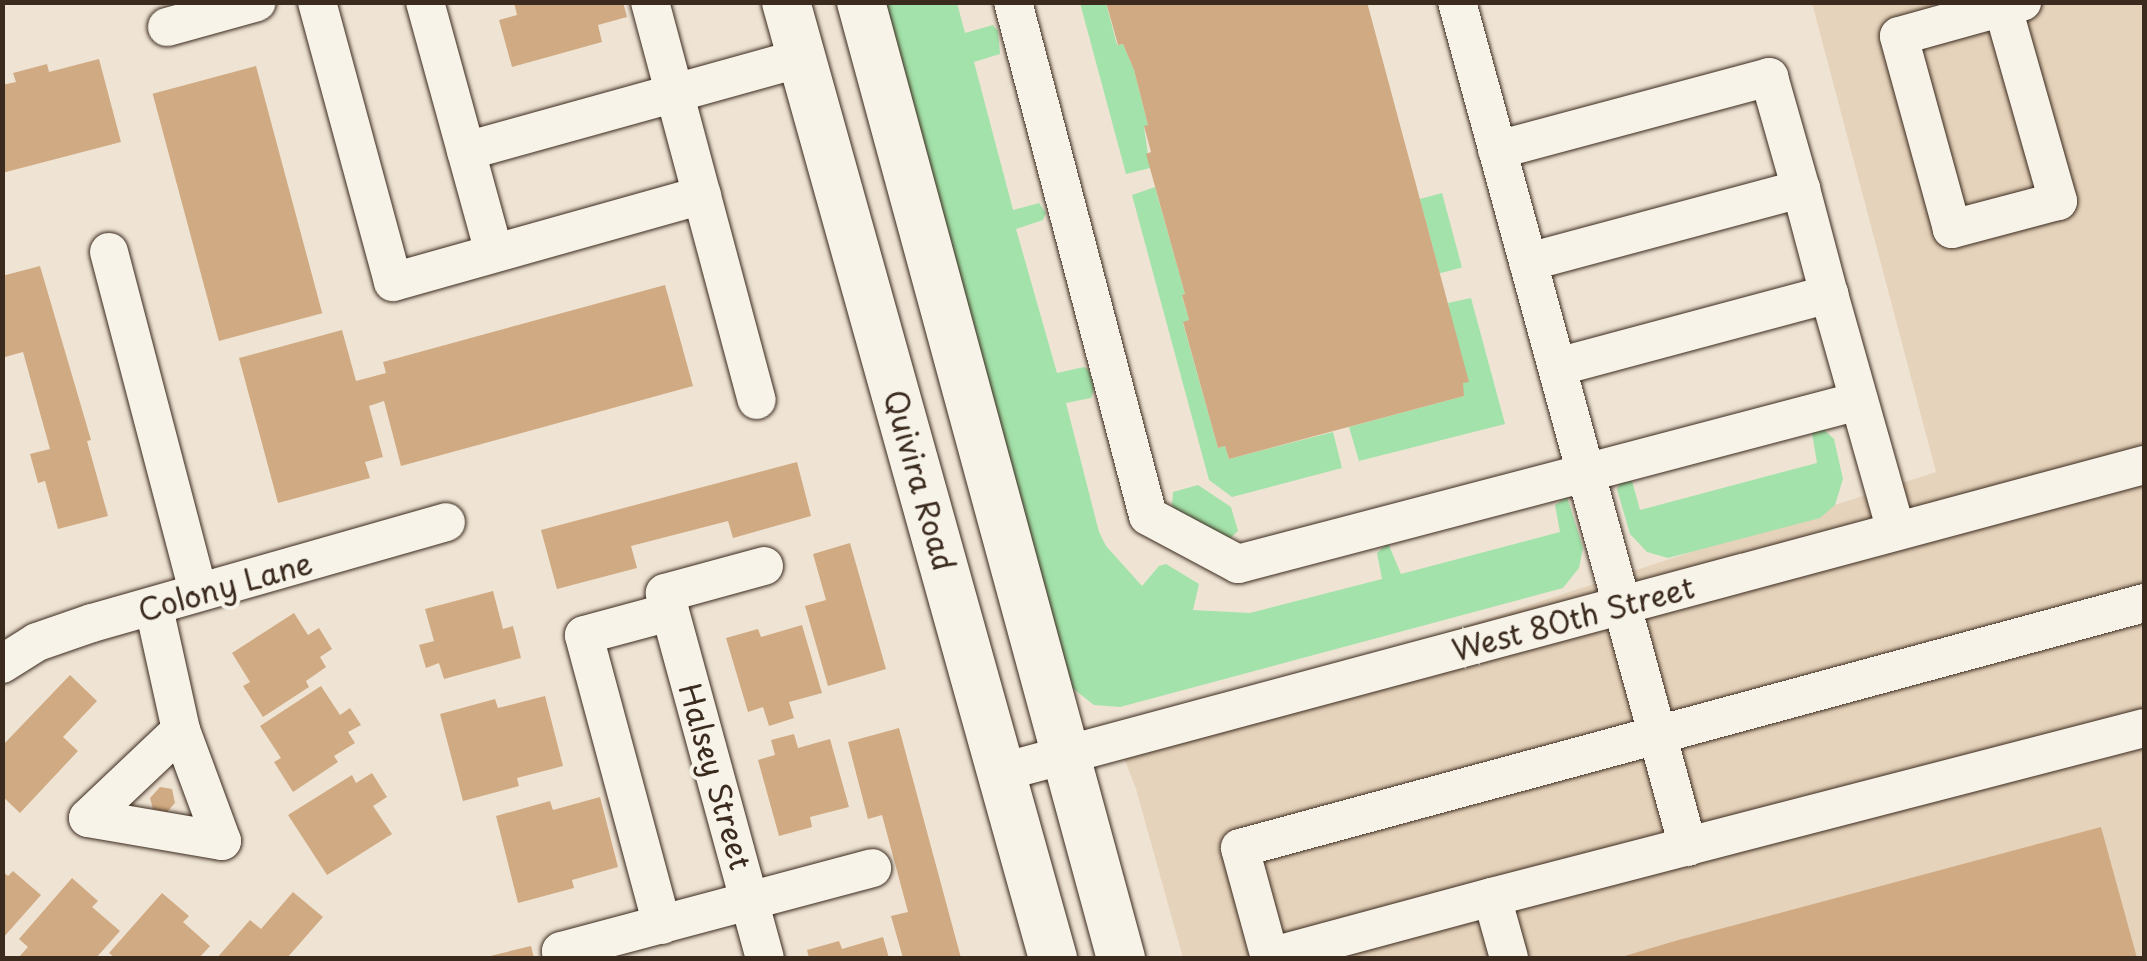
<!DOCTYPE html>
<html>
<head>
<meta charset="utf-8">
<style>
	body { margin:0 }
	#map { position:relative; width:2147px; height:961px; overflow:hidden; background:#efe4d4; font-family:"Playpen Sans",sans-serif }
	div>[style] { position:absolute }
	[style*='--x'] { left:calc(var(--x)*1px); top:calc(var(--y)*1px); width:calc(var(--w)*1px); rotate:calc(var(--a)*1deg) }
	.built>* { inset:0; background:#e6d3bb }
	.green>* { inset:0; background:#a3e2aa; transform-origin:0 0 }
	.building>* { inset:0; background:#d0aa82; transform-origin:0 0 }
	.roads { filter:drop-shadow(0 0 2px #3b2a1e) drop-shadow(0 0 2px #3b2a1e) }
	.minor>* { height:38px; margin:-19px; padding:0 19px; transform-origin:19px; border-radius:19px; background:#f7f3e8 }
	.major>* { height:48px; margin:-24px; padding:0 24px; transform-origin:24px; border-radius:24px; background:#f7f3e8 }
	span { translate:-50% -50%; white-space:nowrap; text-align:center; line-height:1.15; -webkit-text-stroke:8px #f7f3e8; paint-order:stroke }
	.street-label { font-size:30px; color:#3b2a1e }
	.frame { position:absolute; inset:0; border:5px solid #3b2a1e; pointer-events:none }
</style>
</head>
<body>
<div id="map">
	<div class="built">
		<div style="clip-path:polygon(1812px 3px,2144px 3px,2144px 958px,1183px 958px,1136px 789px,1117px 740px,1936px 472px)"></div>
	</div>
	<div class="green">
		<div style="clip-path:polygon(879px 3px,957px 3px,965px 33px,993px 25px,998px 31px,1000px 54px,974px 62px,1013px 210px,1039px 203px,1046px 213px,1043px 220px,1016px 229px,1057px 373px,1084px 367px,1089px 370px,1094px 389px,1091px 398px,1066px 403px,1099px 532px,1106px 546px,1142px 586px,1159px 566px,1166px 564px,1199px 584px,1193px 610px,1250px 613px,1382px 579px,1377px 553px,1388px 543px,1401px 574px,1560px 532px,1555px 505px,1567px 497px,1583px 548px,1579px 568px,1563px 588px,1120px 707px,1094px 705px,1066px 683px)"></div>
		<div style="clip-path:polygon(1080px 3px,1106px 3px,1117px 45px,1123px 44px,1134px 70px,1148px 125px,1144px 127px,1150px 168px,1126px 174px)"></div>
		<div style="clip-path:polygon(1155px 187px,1185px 294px,1182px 296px,1189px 320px,1183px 323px,1218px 448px,1225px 446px,1229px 459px,1333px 432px,1342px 468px,1232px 497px,1209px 480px,1132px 195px)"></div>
		<div style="left:1442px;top:193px;width:77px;height:23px;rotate:75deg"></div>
		<div style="clip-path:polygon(1471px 298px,1505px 424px,1359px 461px,1349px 427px,1464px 396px,1448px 303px)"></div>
		<div style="clip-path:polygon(1821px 427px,1834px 439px,1843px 479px,1835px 505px,1820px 518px,1668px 558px,1647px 552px,1630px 534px,1617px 489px,1621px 481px,1632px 481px,1640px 510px,1817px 463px,1812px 433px)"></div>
		<div style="clip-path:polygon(1198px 485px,1231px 507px,1238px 531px,1228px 540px,1190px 528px,1172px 505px,1173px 492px)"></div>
	</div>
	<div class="building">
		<div style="clip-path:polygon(514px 2px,623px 2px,627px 17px,598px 25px,602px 42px,512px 67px,499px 20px,517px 15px)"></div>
		<div style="clip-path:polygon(1106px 2px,1367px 2px,1469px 382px,1463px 383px,1464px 396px,1229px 459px,1225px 446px,1218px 448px,1183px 322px,1189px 320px,1182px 295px,1185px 294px,1146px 154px,1151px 152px,1144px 126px,1148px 125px,1134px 70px,1123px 44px,1118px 45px)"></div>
		<div style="clip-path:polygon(99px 59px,121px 142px,2px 173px,2px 85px,16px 82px,13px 73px,47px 64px,49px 72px)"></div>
		<div style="left:256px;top:66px;width:256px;height:107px;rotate:75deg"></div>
		<div style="clip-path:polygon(40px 266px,91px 440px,87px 441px,108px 516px,58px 529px,45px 481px,38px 483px,30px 454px,50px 449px,23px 352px,5px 357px,2px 349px,2px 276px)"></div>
		<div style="clip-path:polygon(665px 285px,693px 386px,401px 466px,384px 401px,369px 406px,383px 457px,365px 462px,370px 478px,278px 503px,239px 358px,342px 330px,356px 381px,386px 373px,383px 362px)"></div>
		<div style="clip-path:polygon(797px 462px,811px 516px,733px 538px,728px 521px,631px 546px,637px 568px,557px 589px,541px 530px)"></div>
		<div style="clip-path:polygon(850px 543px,886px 669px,828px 686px,805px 606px,826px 600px,813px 554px)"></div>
		<div style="clip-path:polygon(493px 591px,503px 629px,513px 626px,521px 658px,444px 679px,439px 663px,426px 668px,419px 645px,434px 641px,425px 609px)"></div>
		<div style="clip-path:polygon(294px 613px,308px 635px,319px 628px,332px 649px,320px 657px,326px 667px,306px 681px,309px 687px,263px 717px,243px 686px,250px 682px,232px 653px)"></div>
		<div style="clip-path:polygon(802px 625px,822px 693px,789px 702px,794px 718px,769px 726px,763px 707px,748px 712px,726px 638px,758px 629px,761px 637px)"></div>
		<div style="clip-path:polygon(70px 675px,97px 701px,63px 737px,78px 751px,20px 813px,2px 796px,2px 746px)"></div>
		<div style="clip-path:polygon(321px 686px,340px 715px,350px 708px,361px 725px,348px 732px,355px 743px,334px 756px,338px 762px,293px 792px,274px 762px,281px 758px,260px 726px)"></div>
		<div style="clip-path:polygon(545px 696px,563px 766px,517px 778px,519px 786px,463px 801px,440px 714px,495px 699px,498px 708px)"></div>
		<div style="clip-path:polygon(899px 728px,961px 958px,903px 958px,891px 916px,908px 912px,882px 815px,868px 819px,848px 742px)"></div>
		<div style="clip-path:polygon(794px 734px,798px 748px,830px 739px,849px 807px,810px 817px,812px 827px,779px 836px,758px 760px,775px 755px,771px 740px)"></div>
		<div style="clip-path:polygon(372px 773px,387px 797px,373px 806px,392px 834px,327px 875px,288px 815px,352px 775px,356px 783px)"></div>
		<div style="clip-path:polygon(160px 787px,172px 789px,175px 803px,167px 812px,153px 809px,150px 798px)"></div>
		<div style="clip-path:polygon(600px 797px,618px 867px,572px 880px,574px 888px,518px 903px,496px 816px,550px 801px,553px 810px)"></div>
		<div style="clip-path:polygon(2101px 827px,2137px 958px,1618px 958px,1675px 941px)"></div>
		<div style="clip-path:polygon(2px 871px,8px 876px,13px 871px,41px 895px,2px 939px)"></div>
		<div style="clip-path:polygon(72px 878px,98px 901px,92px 907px,120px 931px,96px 958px,18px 958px,28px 947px,19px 939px)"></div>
		<div style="clip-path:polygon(293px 892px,323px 917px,287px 958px,217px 958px,250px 920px,261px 929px)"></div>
		<div style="clip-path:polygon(162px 893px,189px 916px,183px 922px,210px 946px,199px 958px,115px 958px,109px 953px)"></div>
		<div style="clip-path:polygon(883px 937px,889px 958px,809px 958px,807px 950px,839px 941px,842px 949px)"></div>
		<div style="clip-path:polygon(531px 946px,534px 958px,486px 958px,486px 957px)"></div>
	</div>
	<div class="roads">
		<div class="minor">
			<div style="--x:317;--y:2;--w:290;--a:74.8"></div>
			<div style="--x:393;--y:282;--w:321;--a:-15.7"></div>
			<div style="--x:425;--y:2;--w:260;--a:74.6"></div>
			<div style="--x:650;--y:2;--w:412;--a:75"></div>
			<div style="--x:1013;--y:2;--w:531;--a:75.28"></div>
			<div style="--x:1148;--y:516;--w:102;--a:28.1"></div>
			<div style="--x:1238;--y:564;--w:642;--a:-14.71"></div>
			<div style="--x:1457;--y:2;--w:876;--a:74.71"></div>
			<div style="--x:2003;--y:8;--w:201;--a:74.1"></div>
			<div style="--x:2058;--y:201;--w:110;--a:165.2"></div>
			<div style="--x:1952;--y:229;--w:200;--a:-105.4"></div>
			<div style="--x:1899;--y:36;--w:128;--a:-15.5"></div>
			<div style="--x:167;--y:27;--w:93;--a:-15.5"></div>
			<div style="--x:1497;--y:150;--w:282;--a:-15"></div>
			<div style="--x:1769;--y:77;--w:116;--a:74.1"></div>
			<div style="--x:466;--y:151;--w:349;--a:-15.5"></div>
			<div style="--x:109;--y:252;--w:350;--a:75.3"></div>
			<div style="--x:1528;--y:262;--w:283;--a:-15"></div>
			<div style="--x:1801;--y:189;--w:109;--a:75.1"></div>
			<div style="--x:1557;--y:367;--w:282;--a:-15"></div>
			<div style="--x:1829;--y:294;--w:246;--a:74.2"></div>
			<div style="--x:764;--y:566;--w:103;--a:164.7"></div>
			<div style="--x:665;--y:593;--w:378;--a:74.7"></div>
			<div style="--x:154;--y:608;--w:125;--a:77.5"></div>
			<div style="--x:181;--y:730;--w:128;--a:136.6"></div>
			<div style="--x:88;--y:818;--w:136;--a:9.7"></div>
			<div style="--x:222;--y:841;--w:118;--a:-110.3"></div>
			<div style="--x:2;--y:664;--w:41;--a:-32.2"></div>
			<div style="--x:37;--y:642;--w:58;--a:-19.1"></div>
			<div style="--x:92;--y:623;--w:368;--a:-15.9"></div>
			<div style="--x:1002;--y:772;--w:1183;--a:-15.05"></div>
			<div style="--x:1492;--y:897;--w:674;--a:-14.53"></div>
			<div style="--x:662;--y:925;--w:300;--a:-105.1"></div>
			<div style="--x:584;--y:635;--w:89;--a:-15"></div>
			<div style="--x:1269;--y:957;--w:231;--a:-15.1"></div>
			<div style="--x:1492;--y:897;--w:63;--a:74.4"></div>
			<div style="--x:563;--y:958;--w:7;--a:-106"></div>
			<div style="--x:561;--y:951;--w:322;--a:-14.9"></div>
			<div style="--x:1270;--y:958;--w:114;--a:-105.3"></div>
			<div style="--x:1240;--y:848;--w:937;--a:-15.16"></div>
		</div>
		<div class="major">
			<div style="--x:786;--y:2;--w:993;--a:74.4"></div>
			<div style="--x:861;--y:2;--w:991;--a:74.79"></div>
		</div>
	</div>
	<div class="street-label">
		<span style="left:920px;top:480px;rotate:74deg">Quivira Road</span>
		<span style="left:225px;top:586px;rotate:-16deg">Colony Lane</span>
		<span style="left:1573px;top:618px;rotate:-15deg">West 80th Street</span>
		<span style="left:716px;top:776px;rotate:74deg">Halsey Street</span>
	</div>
	<div class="frame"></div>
</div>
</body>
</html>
